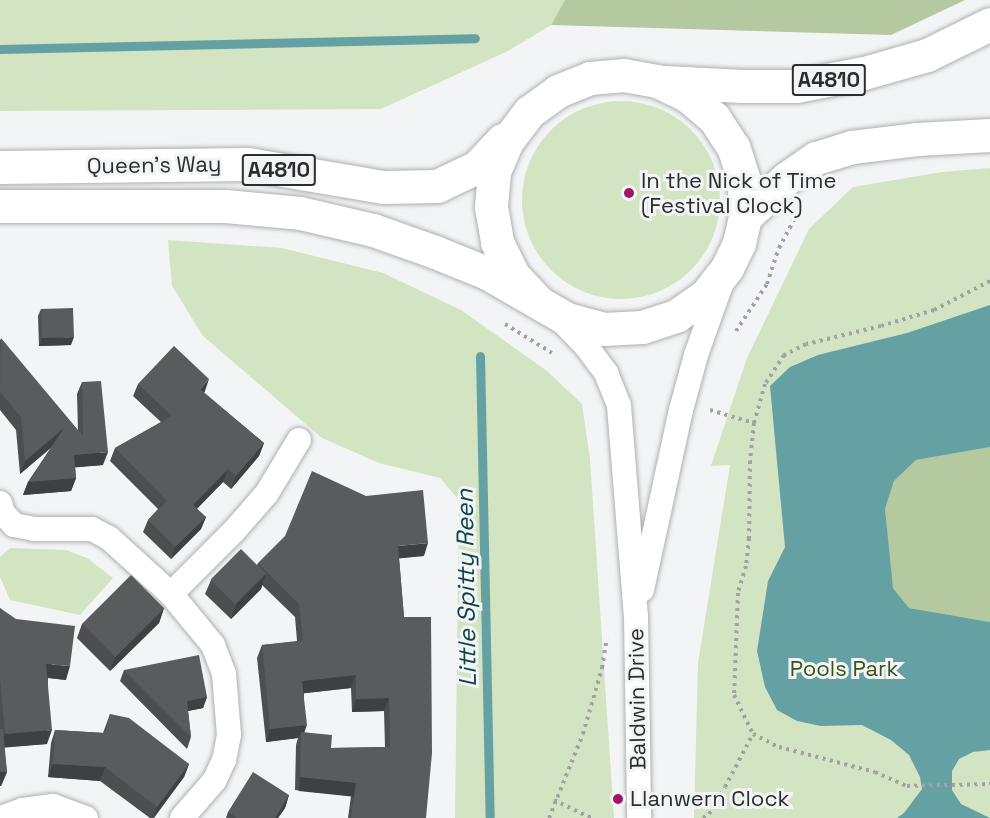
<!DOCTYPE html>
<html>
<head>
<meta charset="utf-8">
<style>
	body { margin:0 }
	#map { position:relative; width:990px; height:818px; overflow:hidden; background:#f3f4f6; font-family:"Space Grotesk",sans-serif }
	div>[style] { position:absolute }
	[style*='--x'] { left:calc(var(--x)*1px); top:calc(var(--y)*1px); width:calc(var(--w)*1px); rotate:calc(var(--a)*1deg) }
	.green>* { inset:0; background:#d2e4c2 }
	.round { border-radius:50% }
	.forest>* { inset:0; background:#b4c99f }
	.water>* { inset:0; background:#65a0a3 }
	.stream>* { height:9px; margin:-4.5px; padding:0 4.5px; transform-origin:4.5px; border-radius:4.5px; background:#65a0a3 }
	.path>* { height:4px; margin-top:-2px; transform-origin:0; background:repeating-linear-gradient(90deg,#a2a2a4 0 3px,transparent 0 7.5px) }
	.roads { filter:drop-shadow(0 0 2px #aeb0b1) drop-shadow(0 0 2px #aeb0b1) }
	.street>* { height:24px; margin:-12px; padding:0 12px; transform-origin:12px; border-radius:12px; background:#fff }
	.primary>* { height:33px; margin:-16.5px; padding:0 16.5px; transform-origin:16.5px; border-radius:16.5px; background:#fff }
	.wall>* { inset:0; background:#4d4e50 }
	.shaded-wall>* { inset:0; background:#3f4041; transform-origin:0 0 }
	.building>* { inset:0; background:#5a5b5d; transform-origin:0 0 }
	.dots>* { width:16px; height:16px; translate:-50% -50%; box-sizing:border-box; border:3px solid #f3f4f6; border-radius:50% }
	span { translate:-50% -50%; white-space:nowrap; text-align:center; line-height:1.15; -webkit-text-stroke:6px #f3f4f6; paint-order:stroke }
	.shield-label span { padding:2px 4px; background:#f3f4f6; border:2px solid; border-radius:4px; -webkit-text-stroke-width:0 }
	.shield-label { font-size:21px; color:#2d2d2e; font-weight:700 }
	.street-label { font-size:22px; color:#2d2d2e }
	.poi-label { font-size:22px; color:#2d2d2e }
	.left { translate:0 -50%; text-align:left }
	.park-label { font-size:22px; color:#395316 }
	.water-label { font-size:24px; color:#0e4548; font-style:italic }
</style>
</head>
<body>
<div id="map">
	<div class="green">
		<div style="clip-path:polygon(0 0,565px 0,551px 25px,508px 51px,381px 109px,0 111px)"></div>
		<div class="round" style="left:522px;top:101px;width:198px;height:198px"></div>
		<div style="clip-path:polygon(990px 168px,990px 818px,694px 818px,698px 663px,730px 465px,711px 466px,747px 358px,809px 229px,853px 187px,942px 172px)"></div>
		<div style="clip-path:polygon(168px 240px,282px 248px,383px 273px,461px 310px,547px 371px,582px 404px,590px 459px,614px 818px,455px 818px,459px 500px,440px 478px,379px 463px,322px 438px,203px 336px,172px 286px)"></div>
		<div style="clip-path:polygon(10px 548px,66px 550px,87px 558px,113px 578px,80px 615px,10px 600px,0 577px,0 557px)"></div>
	</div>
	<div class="forest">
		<div style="clip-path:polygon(565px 0,965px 0,891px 35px,551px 25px)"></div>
		<div style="clip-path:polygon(990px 447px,990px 622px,909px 608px,893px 588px,890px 571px,885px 509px,894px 481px,916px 460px)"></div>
	</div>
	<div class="water">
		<div style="clip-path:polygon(990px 305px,990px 447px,916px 460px,894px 481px,885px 509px,893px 588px,909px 608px,990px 622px,990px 750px,973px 752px,959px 759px,952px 771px,952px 790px,961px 804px,990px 818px,897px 818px,904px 813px,922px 789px,920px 777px,909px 755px,891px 740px,862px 725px,821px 726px,797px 721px,777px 710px,765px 687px,757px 651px,768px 581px,785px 547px,770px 386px,790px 367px,818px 355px,907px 333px)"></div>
	</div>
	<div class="stream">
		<div style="--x:0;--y:49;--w:475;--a:-1.3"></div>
		<div style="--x:480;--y:356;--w:462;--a:88.8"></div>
	</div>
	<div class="path">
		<div style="--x:990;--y:281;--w:63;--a:152.6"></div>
		<div style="--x:934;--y:310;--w:55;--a:163.2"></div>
		<div style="--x:881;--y:326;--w:77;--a:166.5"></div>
		<div style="--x:806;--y:344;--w:25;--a:153"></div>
		<div style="--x:784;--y:355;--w:35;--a:123"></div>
		<div style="--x:765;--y:384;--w:41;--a:105.8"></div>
		<div style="--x:754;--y:423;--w:38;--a:96"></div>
		<div style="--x:750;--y:461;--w:77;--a:90.7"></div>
		<div style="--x:749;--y:538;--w:28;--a:96"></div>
		<div style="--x:746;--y:566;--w:28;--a:107"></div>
		<div style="--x:738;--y:593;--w:102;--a:92.2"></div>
		<div style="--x:734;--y:695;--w:43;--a:64"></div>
		<div style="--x:753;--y:734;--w:29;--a:27"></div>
		<div style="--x:779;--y:747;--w:99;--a:14.6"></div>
		<div style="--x:875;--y:772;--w:35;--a:24"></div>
		<div style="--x:907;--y:786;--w:83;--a:-1.4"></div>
		<div style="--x:505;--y:324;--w:55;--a:31.7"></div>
		<div style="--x:736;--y:331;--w:56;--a:-56.6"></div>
		<div style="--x:767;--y:284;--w:38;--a:-72"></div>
		<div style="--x:779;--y:248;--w:32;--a:-62"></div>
		<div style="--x:794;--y:220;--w:11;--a:-49"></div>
		<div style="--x:710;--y:410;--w:46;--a:16.5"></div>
		<div style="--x:554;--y:800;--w:41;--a:25.9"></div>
		<div style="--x:549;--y:818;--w:91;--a:-68"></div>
		<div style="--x:583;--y:734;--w:69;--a:-73.9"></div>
		<div style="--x:602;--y:668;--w:30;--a:-81"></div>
		<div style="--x:703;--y:818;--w:7;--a:-34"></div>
		<div style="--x:709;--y:814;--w:31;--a:-59"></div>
		<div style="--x:725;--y:787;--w:60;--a:-62.2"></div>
	</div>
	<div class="roads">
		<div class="street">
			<div style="--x:557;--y:316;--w:42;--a:46"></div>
			<div style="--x:586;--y:346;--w:34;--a:53"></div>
			<div style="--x:606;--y:373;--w:35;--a:68"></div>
			<div style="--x:619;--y:406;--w:211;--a:85.4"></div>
			<div style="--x:636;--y:616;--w:202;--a:89.1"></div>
			<div style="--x:0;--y:503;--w:10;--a:73"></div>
			<div style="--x:3;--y:513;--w:16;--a:47"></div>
			<div style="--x:14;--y:525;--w:20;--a:11"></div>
			<div style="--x:34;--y:529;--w:58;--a:0"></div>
			<div style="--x:92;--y:529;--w:19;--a:28"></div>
			<div style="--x:109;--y:538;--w:84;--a:42.1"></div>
			<div style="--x:171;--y:594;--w:66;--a:50.5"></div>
			<div style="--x:213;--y:645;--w:31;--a:69"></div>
			<div style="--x:224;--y:674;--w:61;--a:85.3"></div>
			<div style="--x:229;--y:735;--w:25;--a:101"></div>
			<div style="--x:224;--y:760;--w:23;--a:115"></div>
			<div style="--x:214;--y:781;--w:49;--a:130.9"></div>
			<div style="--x:642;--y:590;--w:184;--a:-77.8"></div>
			<div style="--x:681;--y:410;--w:57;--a:-74.7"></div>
			<div style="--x:696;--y:355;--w:77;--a:-70.4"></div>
			<div style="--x:171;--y:594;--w:89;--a:-45"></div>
			<div style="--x:234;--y:531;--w:50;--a:-49"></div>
			<div style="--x:267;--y:493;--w:62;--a:-58.9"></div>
			<div style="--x:1;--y:818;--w:23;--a:-20"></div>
			<div style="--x:23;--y:810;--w:30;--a:-8"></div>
			<div style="--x:53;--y:806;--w:35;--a:20"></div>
		</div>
		<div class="primary">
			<div style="--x:665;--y:82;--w:78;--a:2.9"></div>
			<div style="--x:743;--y:86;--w:53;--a:0"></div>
			<div style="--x:796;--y:86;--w:69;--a:-10.8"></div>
			<div style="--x:864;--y:73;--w:66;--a:-15.9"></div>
			<div style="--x:927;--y:55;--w:70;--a:-26.2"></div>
			<div style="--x:0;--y:167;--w:248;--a:-0.7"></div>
			<div style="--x:248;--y:164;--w:137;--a:9.7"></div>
			<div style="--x:383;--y:187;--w:54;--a:-1.1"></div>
			<div style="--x:437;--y:186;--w:44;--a:-25.4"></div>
			<div style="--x:477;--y:167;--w:37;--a:-47"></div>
			<div style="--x:0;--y:206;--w:225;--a:0"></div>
			<div style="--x:225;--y:206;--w:75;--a:5.3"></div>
			<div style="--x:300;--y:213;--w:75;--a:13.1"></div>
			<div style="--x:373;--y:230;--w:66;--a:19.5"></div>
			<div style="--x:435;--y:252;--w:56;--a:22"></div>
			<div style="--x:487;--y:273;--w:92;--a:29.9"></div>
			<div style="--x:567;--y:319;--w:38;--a:15"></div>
			<div style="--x:604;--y:329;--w:38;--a:-3"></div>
			<div style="--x:642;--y:327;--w:36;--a:-18"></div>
			<div style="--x:676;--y:316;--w:37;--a:-35"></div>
			<div style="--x:706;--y:295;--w:34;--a:-52"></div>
			<div style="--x:727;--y:268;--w:28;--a:-64"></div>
			<div style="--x:739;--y:243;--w:27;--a:-77"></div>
			<div style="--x:745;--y:217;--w:37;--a:-92"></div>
			<div style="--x:744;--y:180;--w:35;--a:-108"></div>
			<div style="--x:733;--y:147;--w:35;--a:-123"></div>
			<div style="--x:714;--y:118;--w:34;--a:-140"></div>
			<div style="--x:688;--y:96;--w:34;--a:-154"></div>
			<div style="--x:657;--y:81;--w:34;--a:-170"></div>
			<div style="--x:624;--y:75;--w:34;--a:175"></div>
			<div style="--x:590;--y:78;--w:35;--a:158"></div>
			<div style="--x:558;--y:91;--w:36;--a:144"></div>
			<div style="--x:529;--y:112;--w:36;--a:127"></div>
			<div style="--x:507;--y:141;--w:34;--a:113"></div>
			<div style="--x:494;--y:172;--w:35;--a:95"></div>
			<div style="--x:491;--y:207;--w:36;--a:80"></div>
			<div style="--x:497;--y:242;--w:37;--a:64"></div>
			<div style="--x:513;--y:275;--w:35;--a:47"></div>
			<div style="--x:745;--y:217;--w:57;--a:-42.9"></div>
			<div style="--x:787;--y:178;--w:35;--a:-35"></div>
			<div style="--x:816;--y:158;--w:38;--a:-17"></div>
			<div style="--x:852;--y:147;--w:65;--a:-7"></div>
			<div style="--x:917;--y:139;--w:73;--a:-3.1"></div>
		</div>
	</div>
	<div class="wall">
		<div style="clip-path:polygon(41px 309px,71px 345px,39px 346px,38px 316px)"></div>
		<div style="clip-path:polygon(0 339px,78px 431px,77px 394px,82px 382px,103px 465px,75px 467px,76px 478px,71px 491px,23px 495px,28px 482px,51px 448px,20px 474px,16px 430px,0 410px)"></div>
		<div style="clip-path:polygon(138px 384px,205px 391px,204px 393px,264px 443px,259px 456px,231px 489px,223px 482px,197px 509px,206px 517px,201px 529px,171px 559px,143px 532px,148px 520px,158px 509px,110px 461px,115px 448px,161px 422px,133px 396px)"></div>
		<div style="clip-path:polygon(evenodd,424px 556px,399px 558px,404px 617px,426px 818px,348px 818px,351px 796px,295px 790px,296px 745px,298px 738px,266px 742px,257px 658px,262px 645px,297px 641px,295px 617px,262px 585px,261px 589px,231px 619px,205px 594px,211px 580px,257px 565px,258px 563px,424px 556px,351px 688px,352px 712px,384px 711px,385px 747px,331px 748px,304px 732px,304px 693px,351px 688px)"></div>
		<div style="clip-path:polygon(0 608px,66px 680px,48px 678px,47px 744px,4px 747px,7px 772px,1px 786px,0 786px)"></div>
		<div style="clip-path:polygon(164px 608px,159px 623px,110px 671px,77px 638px,82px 624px)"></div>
		<div style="clip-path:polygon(124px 670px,207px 697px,203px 708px,188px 711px,191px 737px,187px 749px,120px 681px)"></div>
		<div style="clip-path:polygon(110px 714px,189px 764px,184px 777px,154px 818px,150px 818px,100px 781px,48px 777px,51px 743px,55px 730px,103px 733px)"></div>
		<div style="clip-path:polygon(289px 795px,285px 808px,278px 818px,226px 818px,228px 812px)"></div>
	</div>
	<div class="shaded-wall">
		<div style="clip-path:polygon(74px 337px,71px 345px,39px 346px,42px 338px)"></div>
		<div style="clip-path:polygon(209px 379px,205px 391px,195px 402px,200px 389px)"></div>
		<div style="clip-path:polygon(64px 428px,59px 440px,20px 474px,25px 461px)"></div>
		<div style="clip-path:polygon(264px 443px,259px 456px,231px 489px,236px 476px)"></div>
		<div style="clip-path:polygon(108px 452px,103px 465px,69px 468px,74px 455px)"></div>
		<div style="clip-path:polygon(228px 469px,223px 482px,188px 517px,193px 505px)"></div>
		<div style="clip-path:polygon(76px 478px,71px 491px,23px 495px,28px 482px)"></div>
		<div style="clip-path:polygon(206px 517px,201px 529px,171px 559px,175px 547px)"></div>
		<div style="clip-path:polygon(428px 543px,424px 556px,393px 559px,398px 546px)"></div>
		<div style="clip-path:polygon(266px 574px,261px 589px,231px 619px,236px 604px)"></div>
		<div style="clip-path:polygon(164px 608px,159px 623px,110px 671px,115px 657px)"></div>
		<div style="clip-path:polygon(46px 664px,70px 666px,66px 680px,41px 677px)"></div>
		<div style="clip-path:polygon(356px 675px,351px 688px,298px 694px,302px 681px)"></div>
		<div style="clip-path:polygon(207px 697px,203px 708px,183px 712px,187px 701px)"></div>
		<div style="clip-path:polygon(389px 698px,384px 711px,352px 712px,356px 699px)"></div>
		<div style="clip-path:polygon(307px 725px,302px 738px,301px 732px,298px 738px,266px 742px,270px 729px)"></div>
		<div style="clip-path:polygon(52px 730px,47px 744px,0 748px,5px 734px)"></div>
		<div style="clip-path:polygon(53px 764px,105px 767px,100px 781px,48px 777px)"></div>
		<div style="clip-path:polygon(189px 764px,184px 777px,153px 818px,157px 807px)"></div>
		<div style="clip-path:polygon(0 772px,7px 772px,1px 786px,0 786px)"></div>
		<div style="left:300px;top:777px;width:56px;height:14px;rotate:6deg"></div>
		<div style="clip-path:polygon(289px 795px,285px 808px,278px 818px,275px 818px)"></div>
	</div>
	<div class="building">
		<div style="left:73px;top:308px;width:29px;height:32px;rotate:88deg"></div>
		<div style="clip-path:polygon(1px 338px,83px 436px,82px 382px,101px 381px,108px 452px,74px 455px,76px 478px,28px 482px,64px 428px,25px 461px,21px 417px,0 392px)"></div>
		<div style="clip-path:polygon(174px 346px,209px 379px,200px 389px,264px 443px,236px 476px,228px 469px,193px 505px,206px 517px,175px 547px,148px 520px,167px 501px,115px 448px,172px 416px,138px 384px)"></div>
		<div style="clip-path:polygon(312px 471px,366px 496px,423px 490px,428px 543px,398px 546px,404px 617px,431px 617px,432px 753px,426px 818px,351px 818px,356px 783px,300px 777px,301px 732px,332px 735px,331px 748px,390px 747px,389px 698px,356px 699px,356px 675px,302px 681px,307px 725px,270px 729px,262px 645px,303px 641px,299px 604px,258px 563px,285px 536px)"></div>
		<div style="left:241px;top:549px;width:35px;height:43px;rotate:45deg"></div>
		<div style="left:131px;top:575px;width:47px;height:69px;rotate:45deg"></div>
		<div style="clip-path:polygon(0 608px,16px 619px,75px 626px,70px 666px,46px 664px,52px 730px,5px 734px,0 679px)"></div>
		<div style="clip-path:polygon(199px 655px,207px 697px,187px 701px,191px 737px,124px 670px)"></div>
		<div style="clip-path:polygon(110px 714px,129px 718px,189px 764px,157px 807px,105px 767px,53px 764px,55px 730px,105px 733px)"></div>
		<div style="clip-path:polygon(0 729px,3px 729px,7px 772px,0 772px)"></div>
		<div style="clip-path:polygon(253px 772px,289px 795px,275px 818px,237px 818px,228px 812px)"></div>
	</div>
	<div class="dots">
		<div style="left:629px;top:193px;background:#9e1665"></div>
		<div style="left:618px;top:799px;background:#9e1665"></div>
	</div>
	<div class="shield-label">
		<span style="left:829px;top:80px">A4810</span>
		<span style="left:279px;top:170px">A4810</span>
	</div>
	<div class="street-label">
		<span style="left:154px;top:165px;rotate:-1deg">Queen's Way</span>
		<span style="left:637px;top:699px;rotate:-91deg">Baldwin Drive</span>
	</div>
	<div class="poi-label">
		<span class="left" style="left:641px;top:193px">In the Nick of Time<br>(Festival Clock)</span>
		<span class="left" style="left:630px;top:799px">Llanwern Clock</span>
	</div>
	<div class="park-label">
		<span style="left:844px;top:669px">Pools Park</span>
	</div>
	<div class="water-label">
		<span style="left:466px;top:588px;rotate:-91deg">Little Spitty Reen</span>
	</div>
</div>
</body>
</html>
